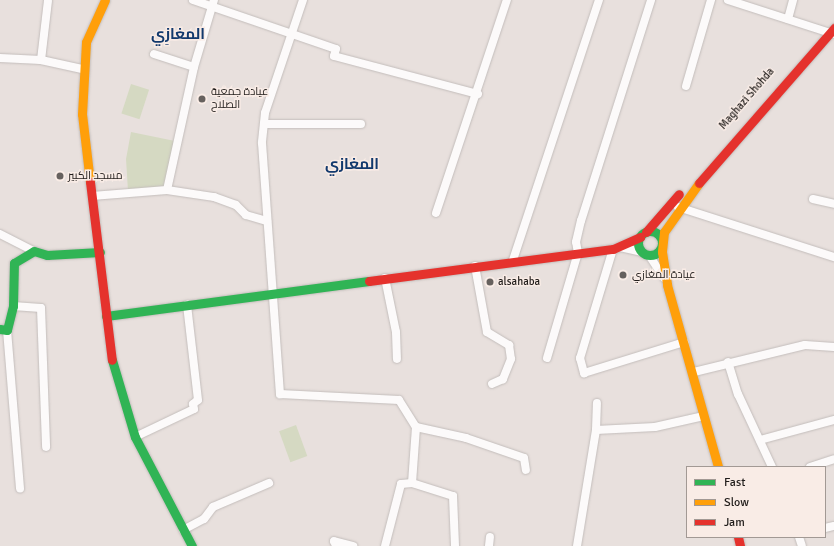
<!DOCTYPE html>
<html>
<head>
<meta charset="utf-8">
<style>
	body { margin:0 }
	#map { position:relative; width:834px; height:546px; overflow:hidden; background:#e8e0dd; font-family:Signika,Cairo,sans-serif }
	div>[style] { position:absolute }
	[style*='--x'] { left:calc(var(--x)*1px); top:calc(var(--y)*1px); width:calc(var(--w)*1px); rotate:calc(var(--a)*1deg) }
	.green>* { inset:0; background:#d5d9c2; transform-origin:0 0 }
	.roads { filter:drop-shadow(0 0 1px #c3bdbb) drop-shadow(0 0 1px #c3bdbb) }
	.street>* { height:8px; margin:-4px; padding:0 4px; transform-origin:4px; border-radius:4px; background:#fcfafa }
	.fast>* { height:9px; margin:-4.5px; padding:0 4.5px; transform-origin:4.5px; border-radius:4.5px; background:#30b455 }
	.fast>.ring { margin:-4.5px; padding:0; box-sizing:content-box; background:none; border:9px solid #30b455; border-radius:50% }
	.slow>* { height:9px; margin:-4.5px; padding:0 4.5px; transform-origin:4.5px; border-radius:4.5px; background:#ff9f0a }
	.jam>* { height:9px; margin:-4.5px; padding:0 4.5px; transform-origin:4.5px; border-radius:4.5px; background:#e5322d }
	.dots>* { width:11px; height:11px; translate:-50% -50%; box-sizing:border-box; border:2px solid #f9ece6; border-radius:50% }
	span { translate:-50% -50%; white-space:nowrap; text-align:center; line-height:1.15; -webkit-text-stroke:3px #f9ece6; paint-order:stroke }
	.poi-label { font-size:11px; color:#201c1a }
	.left { translate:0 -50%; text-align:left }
	.street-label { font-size:11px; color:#201c1a }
	.district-label { font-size:15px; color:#12396d; font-weight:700 }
	.legend { position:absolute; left:686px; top:466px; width:140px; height:72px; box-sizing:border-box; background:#f9ece6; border:1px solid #a29994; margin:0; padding:5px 7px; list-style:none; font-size:12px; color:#201c1a }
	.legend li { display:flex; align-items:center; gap:8px; height:20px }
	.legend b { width:20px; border:1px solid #a29994 }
</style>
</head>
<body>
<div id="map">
	<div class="green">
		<div style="left:131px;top:84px;width:19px;height:31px;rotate:18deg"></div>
		<div style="clip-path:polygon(131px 132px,175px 141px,166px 190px,128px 191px,126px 159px)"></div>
		<div style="left:296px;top:425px;width:33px;height:18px;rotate:70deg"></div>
	</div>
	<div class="roads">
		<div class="street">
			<div style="--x:193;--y:0;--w:151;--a:18.9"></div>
			<div style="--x:336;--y:49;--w:7;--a:106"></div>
			<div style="--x:334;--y:56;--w:149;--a:14.8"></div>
			<div style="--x:303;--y:0;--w:119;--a:108.6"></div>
			<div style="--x:265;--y:113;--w:30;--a:96"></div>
			<div style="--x:262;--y:143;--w:252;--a:85.9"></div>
			<div style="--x:280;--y:394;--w:119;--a:2.9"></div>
			<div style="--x:399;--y:400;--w:32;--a:58"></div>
			<div style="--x:416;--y:427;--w:51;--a:12.4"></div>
			<div style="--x:466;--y:438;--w:61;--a:19"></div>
			<div style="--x:524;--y:458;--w:12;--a:81"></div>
			<div style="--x:728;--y:0;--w:110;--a:17.9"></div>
			<div style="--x:788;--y:19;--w:20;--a:-75"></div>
			<div style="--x:154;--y:54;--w:42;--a:18"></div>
			<div style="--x:0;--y:58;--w:41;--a:2.8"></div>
			<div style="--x:41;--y:60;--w:42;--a:12.4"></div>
			<div style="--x:41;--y:60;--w:60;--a:-83.3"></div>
			<div style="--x:686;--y:86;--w:90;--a:-73.8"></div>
			<div style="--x:264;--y:124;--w:97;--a:0"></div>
			<div style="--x:167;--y:190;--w:126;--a:-77.6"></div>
			<div style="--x:194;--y:67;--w:70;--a:-73.4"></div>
			<div style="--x:92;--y:196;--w:75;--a:-4.6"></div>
			<div style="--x:167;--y:190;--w:48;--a:8.5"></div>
			<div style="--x:214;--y:197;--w:23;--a:20"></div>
			<div style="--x:236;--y:205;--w:14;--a:45"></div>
			<div style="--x:246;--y:215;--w:22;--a:16"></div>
			<div style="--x:813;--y:199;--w:22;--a:13"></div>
			<div style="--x:678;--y:207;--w:164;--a:17.8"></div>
			<div style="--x:436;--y:213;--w:225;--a:-71.6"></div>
			<div style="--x:0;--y:234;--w:38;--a:27"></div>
			<div style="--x:620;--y:247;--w:22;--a:13"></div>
			<div style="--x:613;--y:249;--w:114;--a:106.8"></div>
			<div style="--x:580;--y:358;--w:16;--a:75"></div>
			<div style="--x:584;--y:373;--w:105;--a:-17.2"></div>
			<div style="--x:649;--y:255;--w:27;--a:57"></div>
			<div style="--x:513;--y:260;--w:274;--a:-71.7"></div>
			<div style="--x:475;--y:266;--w:67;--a:79.7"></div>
			<div style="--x:487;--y:332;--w:26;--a:31"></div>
			<div style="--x:509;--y:345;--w:14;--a:82"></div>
			<div style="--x:511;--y:359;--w:22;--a:112"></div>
			<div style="--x:503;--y:379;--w:12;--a:156"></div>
			<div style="--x:385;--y:278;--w:55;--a:78.5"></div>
			<div style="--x:396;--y:332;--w:27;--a:88"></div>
			<div style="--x:13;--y:306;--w:28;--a:4"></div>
			<div style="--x:41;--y:308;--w:139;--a:87.9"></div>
			<div style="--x:7;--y:330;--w:159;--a:85.3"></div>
			<div style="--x:547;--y:358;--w:109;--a:-73.6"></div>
			<div style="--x:578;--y:253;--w:11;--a:-100"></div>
			<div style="--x:576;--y:242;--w:22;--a:-77"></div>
			<div style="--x:581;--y:221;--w:232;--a:-72.4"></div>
			<div style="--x:728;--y:362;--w:34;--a:73"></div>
			<div style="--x:738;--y:394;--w:81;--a:65"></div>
			<div style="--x:694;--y:372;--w:114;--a:-13.7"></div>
			<div style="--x:805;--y:345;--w:29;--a:4"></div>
			<div style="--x:596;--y:430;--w:59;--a:-2.9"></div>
			<div style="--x:655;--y:427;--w:50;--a:-12.7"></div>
			<div style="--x:135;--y:437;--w:65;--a:-25.4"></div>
			<div style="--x:194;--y:409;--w:5;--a:-101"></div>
			<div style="--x:193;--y:404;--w:6;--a:-39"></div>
			<div style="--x:198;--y:400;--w:96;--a:-96.6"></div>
			<div style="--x:760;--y:440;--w:77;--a:-15.1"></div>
			<div style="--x:810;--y:467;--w:25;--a:-18"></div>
			<div style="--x:412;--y:483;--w:43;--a:17.6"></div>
			<div style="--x:453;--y:496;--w:50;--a:87.7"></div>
			<div style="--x:825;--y:528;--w:9;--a:-13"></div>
			<div style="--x:183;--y:530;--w:24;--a:-28"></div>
			<div style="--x:204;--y:519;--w:15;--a:-53"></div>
			<div style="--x:213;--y:507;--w:61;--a:-23.2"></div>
			<div style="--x:799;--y:537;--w:9;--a:72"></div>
			<div style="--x:336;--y:546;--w:5;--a:-112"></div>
			<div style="--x:334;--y:541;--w:20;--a:15"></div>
			<div style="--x:385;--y:546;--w:64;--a:-75.5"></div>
			<div style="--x:401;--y:484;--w:11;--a:-5"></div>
			<div style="--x:412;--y:483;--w:56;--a:-85.9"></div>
			<div style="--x:489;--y:546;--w:9;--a:-84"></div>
			<div style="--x:577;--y:546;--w:118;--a:-80.7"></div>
			<div style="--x:596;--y:430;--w:27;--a:-88"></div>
		</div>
		<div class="fast">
			<div class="ring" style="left:638px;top:231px;width:15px;height:15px"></div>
			<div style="--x:106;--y:316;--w:265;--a:-7.6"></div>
			<div style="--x:0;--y:329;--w:7;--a:8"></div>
			<div style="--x:7;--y:330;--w:25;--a:-76"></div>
			<div style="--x:13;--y:306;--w:43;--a:-88.7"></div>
			<div style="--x:14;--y:263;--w:23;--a:-31"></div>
			<div style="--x:34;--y:251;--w:14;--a:17"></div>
			<div style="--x:47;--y:255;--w:53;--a:-3.2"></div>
			<div style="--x:112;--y:360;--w:80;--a:73.4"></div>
			<div style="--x:135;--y:437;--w:123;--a:62.4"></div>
		</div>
		<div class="slow">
			<div style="--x:90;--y:182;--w:68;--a:-96.7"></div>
			<div style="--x:82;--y:114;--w:72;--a:-86.8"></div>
			<div style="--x:86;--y:42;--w:46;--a:-65.7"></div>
			<div style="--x:699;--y:183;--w:60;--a:125.5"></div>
			<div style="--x:664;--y:232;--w:20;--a:96"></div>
			<div style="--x:662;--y:252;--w:33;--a:81"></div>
			<div style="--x:667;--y:285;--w:189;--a:74.3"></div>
		</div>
		<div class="jam">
			<div style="--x:90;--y:182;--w:179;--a:83"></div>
			<div style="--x:699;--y:183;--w:206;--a:-48.9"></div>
			<div style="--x:646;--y:232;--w:50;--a:-49"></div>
			<div style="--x:369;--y:281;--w:246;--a:-7.5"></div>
			<div style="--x:613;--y:249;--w:30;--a:-24"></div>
			<div style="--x:738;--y:537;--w:9;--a:77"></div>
		</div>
	</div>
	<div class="dots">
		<div style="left:202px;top:99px;background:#66615e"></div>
		<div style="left:60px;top:176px;background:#66615e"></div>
		<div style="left:623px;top:275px;background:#66615e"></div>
		<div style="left:490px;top:282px;background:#66615e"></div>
	</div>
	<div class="poi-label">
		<span class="left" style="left:211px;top:99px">عيادة جمعية<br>الصلاح</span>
		<span class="left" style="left:68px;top:176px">مسجد الكبير</span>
		<span class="left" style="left:632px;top:275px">عيادة المغازي</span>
		<span class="left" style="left:498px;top:282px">alsahaba</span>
	</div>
	<div class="street-label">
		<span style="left:747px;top:99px;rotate:-49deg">Maghazi Shohda</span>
	</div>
	<div class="district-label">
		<span style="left:178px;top:35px">المغازِي</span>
		<span style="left:352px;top:165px">المغازي</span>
	</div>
	<ul class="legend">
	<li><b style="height:5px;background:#30b455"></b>Fast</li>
	<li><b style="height:5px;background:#ff9f0a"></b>Slow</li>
	<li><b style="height:5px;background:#e5322d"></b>Jam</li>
	</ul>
</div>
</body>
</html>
